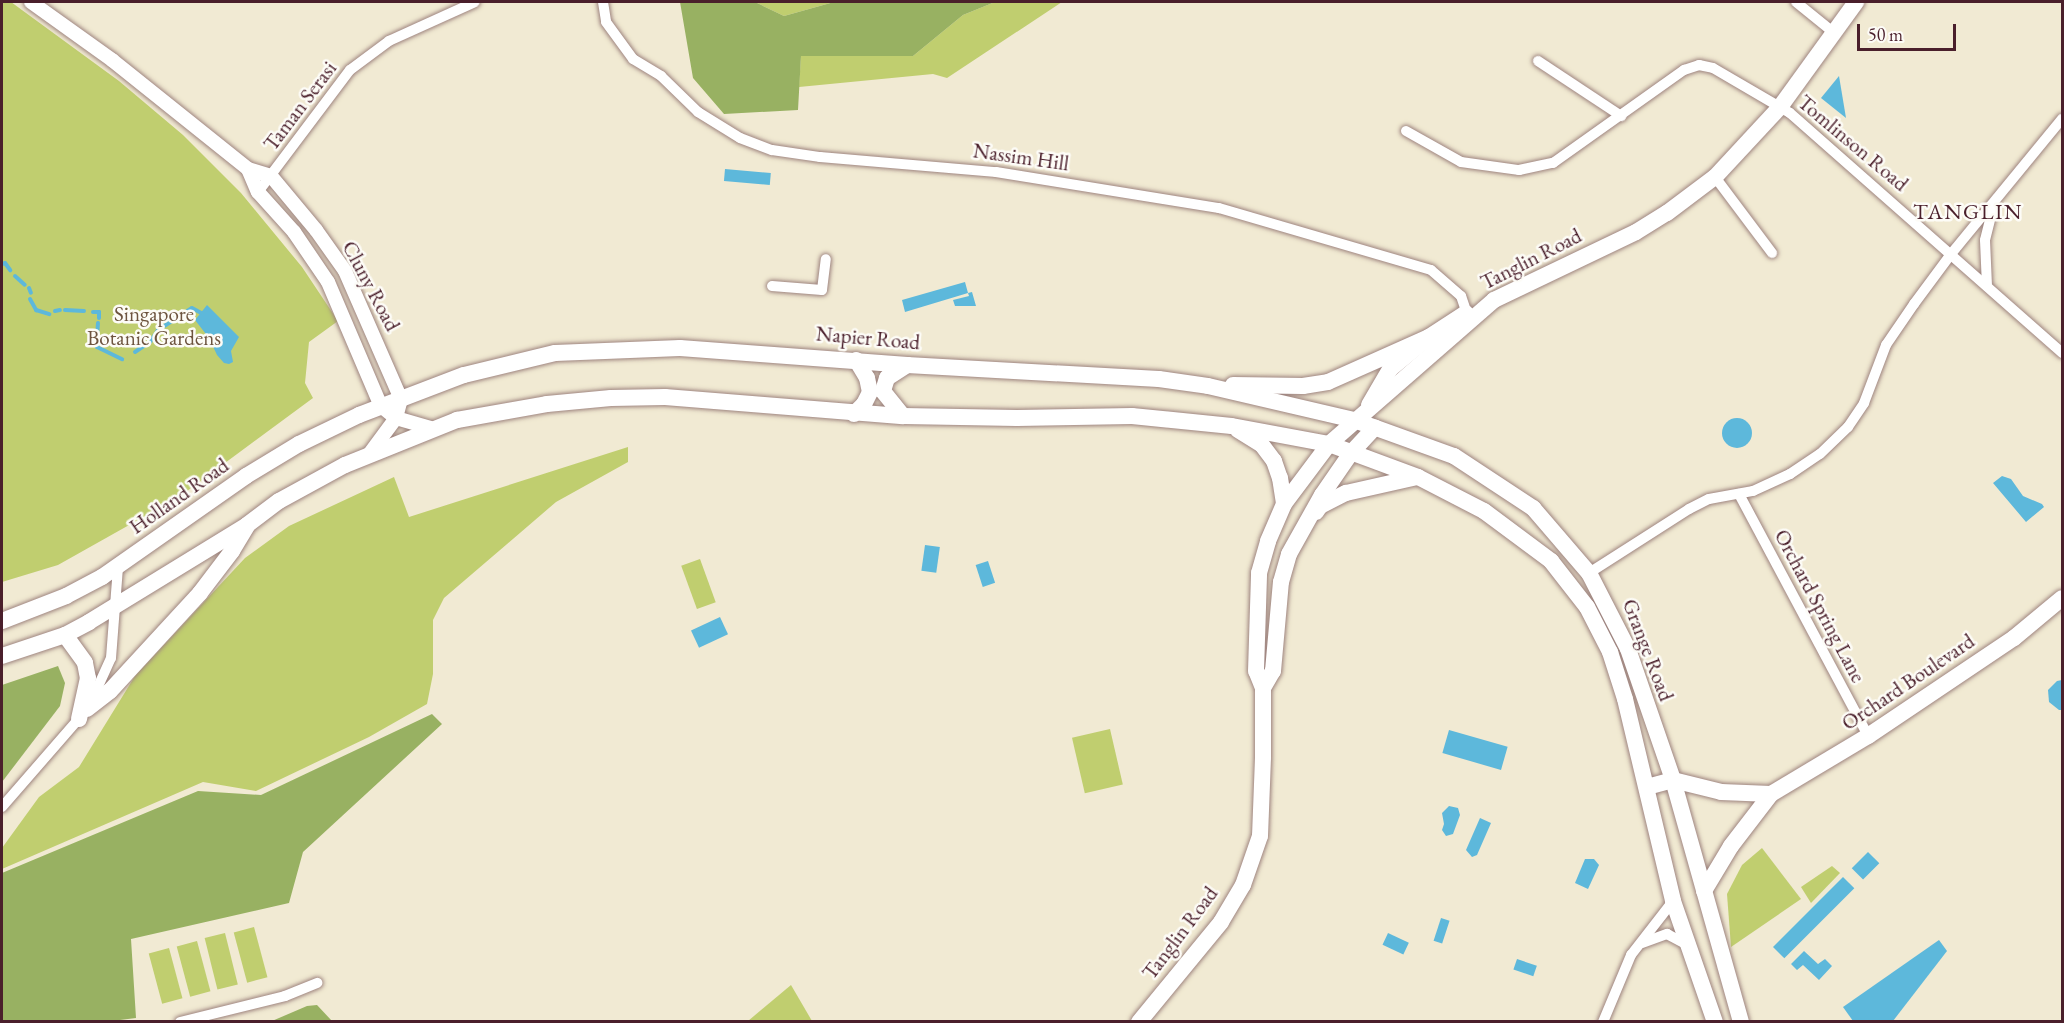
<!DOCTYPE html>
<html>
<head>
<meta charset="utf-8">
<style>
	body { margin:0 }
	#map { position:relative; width:2064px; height:1023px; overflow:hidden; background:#f1ead3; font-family:"EB Garamond",serif }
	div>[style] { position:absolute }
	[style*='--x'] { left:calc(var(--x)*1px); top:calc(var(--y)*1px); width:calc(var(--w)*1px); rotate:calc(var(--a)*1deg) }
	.green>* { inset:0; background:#c0ce6f; transform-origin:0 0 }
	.forest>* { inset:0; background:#98b162 }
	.water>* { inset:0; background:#5db8db; transform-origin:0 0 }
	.round { border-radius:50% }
	.stream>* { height:4px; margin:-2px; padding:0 2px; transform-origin:2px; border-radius:2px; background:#5db8db }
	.roads { filter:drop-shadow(0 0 2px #9e847f) drop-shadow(0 0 2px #9e847f) }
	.minor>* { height:10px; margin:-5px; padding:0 5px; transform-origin:5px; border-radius:5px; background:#fff }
	.tertiary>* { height:14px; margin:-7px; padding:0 7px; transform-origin:7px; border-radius:7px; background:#fff }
	.primary>* { height:16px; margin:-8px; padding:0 8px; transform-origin:8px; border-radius:8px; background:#fff }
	span { translate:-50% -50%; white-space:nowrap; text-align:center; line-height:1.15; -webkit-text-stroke:5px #fdfcf7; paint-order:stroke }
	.street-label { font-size:21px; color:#4a1f2b }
	.park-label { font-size:21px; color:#6d543f }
	.neighbourhood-label { font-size:22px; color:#4a1f2b; letter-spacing:1.5px }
	.frame { position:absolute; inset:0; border:3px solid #4a1f2b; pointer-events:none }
	.scale { position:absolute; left:1857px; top:24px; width:99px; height:27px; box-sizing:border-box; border:3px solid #4a1f2b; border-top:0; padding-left:8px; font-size:18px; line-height:21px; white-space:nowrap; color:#4a1f2b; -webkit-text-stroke:4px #fdfcf7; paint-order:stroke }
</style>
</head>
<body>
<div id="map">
	<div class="green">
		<div style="clip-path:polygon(2px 2px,11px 2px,119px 81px,183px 135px,241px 193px,302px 267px,338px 321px,309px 342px,305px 383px,313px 398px,179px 497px,58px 565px,2px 582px)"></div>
		<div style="clip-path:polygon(755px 2px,834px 2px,784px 16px)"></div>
		<div style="clip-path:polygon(995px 2px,1062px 2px,947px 78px,933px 74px,799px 87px,801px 56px,913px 56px,963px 15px)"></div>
		<div style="clip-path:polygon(628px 447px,628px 462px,556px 502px,444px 598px,433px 620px,433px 674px,427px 704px,369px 737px,256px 791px,203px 782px,2px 869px,2px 848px,39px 797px,79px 767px,135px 676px,245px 558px,289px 526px,394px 477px,409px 517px)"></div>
		<div style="left:700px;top:559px;width:46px;height:20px;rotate:70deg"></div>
		<div style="left:1110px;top:729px;width:57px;height:39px;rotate:77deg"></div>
		<div style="clip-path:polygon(1762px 848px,1801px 899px,1731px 947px,1727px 894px,1742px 865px)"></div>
		<div style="clip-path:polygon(1832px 866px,1840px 873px,1811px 903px,1801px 887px)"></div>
		<div style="left:254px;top:927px;width:52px;height:21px;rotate:75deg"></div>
		<div style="left:225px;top:933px;width:53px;height:21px;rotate:76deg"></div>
		<div style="left:197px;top:941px;width:52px;height:21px;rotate:75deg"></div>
		<div style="left:169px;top:948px;width:52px;height:21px;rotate:75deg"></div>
		<div style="clip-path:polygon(791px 985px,812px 1021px,748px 1021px)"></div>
	</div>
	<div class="forest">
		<div style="clip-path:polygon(680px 2px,755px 2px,784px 16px,834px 2px,995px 2px,963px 15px,913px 56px,801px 56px,798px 110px,724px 114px,693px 78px)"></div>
		<div style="clip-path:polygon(58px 666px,65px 683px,60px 706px,2px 782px,2px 685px)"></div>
		<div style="clip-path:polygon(432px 714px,442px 724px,303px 852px,289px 903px,131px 939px,136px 1018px,104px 1022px,2px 1021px,2px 873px,198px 791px,261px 795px)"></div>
		<div style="clip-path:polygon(317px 1005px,332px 1021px,272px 1021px,307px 1006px)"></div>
	</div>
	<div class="water">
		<div style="clip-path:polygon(1839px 76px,1846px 118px,1821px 98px)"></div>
		<div style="left:725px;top:169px;width:46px;height:12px;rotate:5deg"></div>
		<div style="clip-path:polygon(965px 282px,968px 293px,972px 292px,976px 306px,955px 306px,953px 300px,969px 296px,968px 293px,905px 312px,902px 300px)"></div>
		<div style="clip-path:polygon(207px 305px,239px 337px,231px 351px,233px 362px,229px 364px,224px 363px,217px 355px,209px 338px,195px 320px)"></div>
		<div class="round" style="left:1722px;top:418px;width:30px;height:30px"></div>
		<div style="clip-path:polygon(2002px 476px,2011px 479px,2023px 496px,2042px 504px,2044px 507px,2026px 522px,1993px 483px)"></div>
		<div style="left:925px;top:545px;width:15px;height:26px;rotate:8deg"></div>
		<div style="left:988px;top:561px;width:23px;height:13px;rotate:72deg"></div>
		<div style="left:720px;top:617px;width:19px;height:32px;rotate:65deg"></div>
		<div style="clip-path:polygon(2062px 680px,2062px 710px,2059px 710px,2049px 702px,2048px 690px,2057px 681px)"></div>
		<div style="left:1449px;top:730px;width:61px;height:24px;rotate:16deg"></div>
		<div style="clip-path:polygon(1449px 806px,1458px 808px,1460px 815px,1453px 834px,1446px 836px,1442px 830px,1444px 824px,1442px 813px)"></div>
		<div style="clip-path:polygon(1480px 818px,1491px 823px,1477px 855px,1472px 857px,1466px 850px)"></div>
		<div style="left:1868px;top:852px;width:16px;height:23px;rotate:45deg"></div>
		<div style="clip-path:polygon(1585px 859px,1594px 859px,1599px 865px,1588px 889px,1575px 883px)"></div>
		<div style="left:1843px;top:877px;width:16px;height:99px;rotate:45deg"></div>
		<div style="left:1441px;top:918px;width:9px;height:24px;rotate:18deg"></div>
		<div style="left:1388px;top:933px;width:23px;height:13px;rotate:25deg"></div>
		<div style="clip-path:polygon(1939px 940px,1947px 951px,1893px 1021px,1853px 1021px,1843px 1007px)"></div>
		<div style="clip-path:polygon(1804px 951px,1818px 964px,1825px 959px,1832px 966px,1819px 980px,1803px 965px,1797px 970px,1791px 964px)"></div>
		<div style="left:1517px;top:959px;width:21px;height:11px;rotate:19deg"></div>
	</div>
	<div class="stream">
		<div style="--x:2;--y:264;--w:3;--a:-18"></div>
		<div style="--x:5;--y:263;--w:9;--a:54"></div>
		<div style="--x:15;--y:276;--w:13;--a:42"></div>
		<div style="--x:29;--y:288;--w:5;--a:68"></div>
		<div style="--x:30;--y:299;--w:13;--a:61"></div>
		<div style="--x:36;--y:310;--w:14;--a:17"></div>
		<div style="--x:65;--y:310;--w:19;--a:3"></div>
		<div style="--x:55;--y:311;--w:5;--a:-11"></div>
		<div style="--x:93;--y:312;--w:6;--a:0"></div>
		<div style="--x:99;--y:312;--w:6;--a:90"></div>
		<div style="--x:97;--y:337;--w:14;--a:-86"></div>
		<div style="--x:97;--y:343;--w:4;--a:90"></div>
		<div style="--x:97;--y:347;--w:28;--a:26"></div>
		<div style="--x:135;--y:352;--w:18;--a:-34"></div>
		<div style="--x:150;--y:342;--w:14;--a:-56"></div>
		<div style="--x:158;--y:330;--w:40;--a:-32.9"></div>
		<div style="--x:192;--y:308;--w:10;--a:29"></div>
	</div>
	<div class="roads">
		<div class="minor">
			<div style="--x:603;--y:2;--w:20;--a:81"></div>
			<div style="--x:606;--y:22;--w:46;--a:53.9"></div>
			<div style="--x:633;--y:59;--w:33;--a:31"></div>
			<div style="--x:661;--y:76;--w:52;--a:44.2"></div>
			<div style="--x:698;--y:112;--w:49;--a:31.8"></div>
			<div style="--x:740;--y:138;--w:34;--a:21"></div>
			<div style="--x:772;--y:150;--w:49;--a:8.3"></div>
			<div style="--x:820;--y:157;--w:177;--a:4.9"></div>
			<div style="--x:996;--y:172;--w:226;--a:9.2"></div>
			<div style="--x:1219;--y:208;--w:221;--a:16.3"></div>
			<div style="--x:1431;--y:270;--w:40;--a:41"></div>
			<div style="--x:1461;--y:296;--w:18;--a:71"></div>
			<div style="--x:1796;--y:2;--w:48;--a:39"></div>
			<div style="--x:1538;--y:61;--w:100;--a:33.5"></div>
			<div style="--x:1406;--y:131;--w:63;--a:29.4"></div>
			<div style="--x:1461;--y:162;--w:59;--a:7.9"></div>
			<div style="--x:1519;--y:170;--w:35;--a:-12"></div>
			<div style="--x:1553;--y:163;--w:161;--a:-35.4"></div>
			<div style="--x:1684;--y:70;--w:16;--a:-18"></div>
			<div style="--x:1699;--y:65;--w:14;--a:12"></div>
			<div style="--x:1713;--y:68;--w:89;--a:30.3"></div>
			<div style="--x:1790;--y:113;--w:363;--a:41.4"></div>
			<div style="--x:1715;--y:177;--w:95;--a:53.1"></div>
			<div style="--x:258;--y:192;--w:153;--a:-53"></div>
			<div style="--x:350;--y:70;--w:49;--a:-36.6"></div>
			<div style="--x:389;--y:41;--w:94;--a:-24.4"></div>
			<div style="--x:772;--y:286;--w:50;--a:4.6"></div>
			<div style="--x:822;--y:290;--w:31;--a:-83"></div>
			<div style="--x:1987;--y:286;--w:46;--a:-92.5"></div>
			<div style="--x:1985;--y:240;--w:32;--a:-76"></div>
			<div style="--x:1739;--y:494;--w:274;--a:61.9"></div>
			<div style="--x:1589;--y:573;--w:119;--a:-32.6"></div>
			<div style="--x:1689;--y:509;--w:22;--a:-27"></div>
			<div style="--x:1709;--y:499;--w:45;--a:-10.3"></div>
			<div style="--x:1753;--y:491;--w:41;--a:-24.7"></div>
			<div style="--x:1790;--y:474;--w:36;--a:-34"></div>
			<div style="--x:1820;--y:454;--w:39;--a:-44"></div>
			<div style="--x:1848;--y:427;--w:29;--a:-56"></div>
			<div style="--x:1864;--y:403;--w:62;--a:-69.2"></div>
			<div style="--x:1886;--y:345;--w:50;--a:-55.7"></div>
			<div style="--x:1914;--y:304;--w:62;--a:-53.5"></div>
			<div style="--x:1951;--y:254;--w:175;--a:-50.6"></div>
			<div style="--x:91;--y:702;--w:48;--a:-65.6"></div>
			<div style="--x:111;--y:658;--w:91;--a:-85.6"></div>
			<div style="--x:2;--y:807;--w:122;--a:-49"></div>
			<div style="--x:1642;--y:943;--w:27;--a:-20"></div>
			<div style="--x:1667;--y:934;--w:24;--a:28"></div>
			<div style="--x:180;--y:1022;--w:108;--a:-13.9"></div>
			<div style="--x:285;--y:996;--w:35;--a:-22"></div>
			<div style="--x:1603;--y:1022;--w:73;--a:-67.3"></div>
			<div style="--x:1631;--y:955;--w:68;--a:-52.1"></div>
		</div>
		<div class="tertiary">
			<div style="--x:31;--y:2;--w:100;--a:35.6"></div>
			<div style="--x:112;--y:60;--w:174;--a:38.7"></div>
			<div style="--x:248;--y:169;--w:24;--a:17"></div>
			<div style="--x:271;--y:176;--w:70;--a:50.2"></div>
			<div style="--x:316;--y:230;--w:50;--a:54.7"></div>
			<div style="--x:345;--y:271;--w:140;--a:66.4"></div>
			<div style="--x:401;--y:399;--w:20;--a:105"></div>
			<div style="--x:396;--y:418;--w:44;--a:126.6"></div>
			<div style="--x:248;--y:169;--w:25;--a:67"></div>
			<div style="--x:258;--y:192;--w:54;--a:48"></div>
			<div style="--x:294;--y:232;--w:60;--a:55.8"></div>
			<div style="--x:328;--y:282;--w:135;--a:66.9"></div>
			<div style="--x:381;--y:406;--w:19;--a:39"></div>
			<div style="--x:396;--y:418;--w:36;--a:16"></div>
		</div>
		<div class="primary">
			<div style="--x:1233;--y:385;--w:70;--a:0.8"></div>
			<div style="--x:1303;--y:386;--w:25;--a:-9"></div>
			<div style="--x:1328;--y:382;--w:111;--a:-24"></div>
			<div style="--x:1369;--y:405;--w:42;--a:-59.7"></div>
			<div style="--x:1390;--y:369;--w:50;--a:-39.4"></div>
			<div style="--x:1429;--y:337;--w:44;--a:-33"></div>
			<div style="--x:854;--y:414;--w:14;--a:-45"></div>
			<div style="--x:864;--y:404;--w:13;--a:-63"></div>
			<div style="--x:870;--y:392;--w:14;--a:-102"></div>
			<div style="--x:867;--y:378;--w:21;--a:-121"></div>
			<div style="--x:903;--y:416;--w:32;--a:-129"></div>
			<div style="--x:883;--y:391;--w:14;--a:-73"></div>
			<div style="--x:887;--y:378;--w:24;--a:-33"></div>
			<div style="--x:1238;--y:430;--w:28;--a:32"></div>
			<div style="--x:1262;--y:445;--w:20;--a:53"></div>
			<div style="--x:1274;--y:461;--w:18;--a:71"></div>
			<div style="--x:1280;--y:478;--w:26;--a:81"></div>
			<div style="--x:1316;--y:512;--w:7;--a:-56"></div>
			<div style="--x:1320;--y:506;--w:29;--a:-27"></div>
			<div style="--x:1346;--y:493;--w:73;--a:-12.7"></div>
			<div style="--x:2;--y:621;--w:69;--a:-21.3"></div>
			<div style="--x:66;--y:596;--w:41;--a:-27.8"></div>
			<div style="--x:102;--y:577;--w:176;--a:-35"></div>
			<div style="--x:246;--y:476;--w:62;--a:-31.1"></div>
			<div style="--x:299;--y:444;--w:67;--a:-25.8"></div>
			<div style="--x:359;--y:415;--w:112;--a:-20.9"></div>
			<div style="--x:464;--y:375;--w:94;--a:-13.6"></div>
			<div style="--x:555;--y:353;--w:125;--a:-2.3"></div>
			<div style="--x:680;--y:348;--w:228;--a:4.3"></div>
			<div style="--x:907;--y:365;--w:252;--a:3.2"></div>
			<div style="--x:1159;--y:379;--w:49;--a:8.1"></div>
			<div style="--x:1208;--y:386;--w:150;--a:13.1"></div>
			<div style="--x:1354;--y:420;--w:106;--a:19.8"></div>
			<div style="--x:1454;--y:456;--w:95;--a:33.4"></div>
			<div style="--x:1533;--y:508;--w:86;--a:49.3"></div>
			<div style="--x:1589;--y:573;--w:85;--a:62.8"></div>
			<div style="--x:1628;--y:649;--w:139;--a:71"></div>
			<div style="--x:1673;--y:780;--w:251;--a:74.3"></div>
			<div style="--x:65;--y:635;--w:34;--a:54"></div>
			<div style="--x:85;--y:663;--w:15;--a:79"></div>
			<div style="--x:88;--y:678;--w:42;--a:102.4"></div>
			<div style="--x:2;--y:656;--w:66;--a:-18.4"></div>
			<div style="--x:65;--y:635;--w:27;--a:-28"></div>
			<div style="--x:89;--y:622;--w:185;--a:-31.5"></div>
			<div style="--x:247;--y:525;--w:40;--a:-37"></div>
			<div style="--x:279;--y:501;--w:75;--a:-28.6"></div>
			<div style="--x:345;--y:465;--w:121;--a:-21.9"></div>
			<div style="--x:457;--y:420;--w:91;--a:-10.1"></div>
			<div style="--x:547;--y:404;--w:64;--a:-5.4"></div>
			<div style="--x:611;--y:398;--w:54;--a:-1.1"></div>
			<div style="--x:665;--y:397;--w:239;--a:4.6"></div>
			<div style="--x:903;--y:416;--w:114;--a:1"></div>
			<div style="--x:1017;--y:418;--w:115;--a:-1"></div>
			<div style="--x:1132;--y:416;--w:100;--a:5.7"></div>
			<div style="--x:1232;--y:426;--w:99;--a:10.5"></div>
			<div style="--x:1329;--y:444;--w:95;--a:20.3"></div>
			<div style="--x:1418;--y:477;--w:74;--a:27.3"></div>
			<div style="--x:1484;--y:511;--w:84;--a:36.7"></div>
			<div style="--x:1551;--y:561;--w:58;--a:52"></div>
			<div style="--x:1587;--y:607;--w:51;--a:62.9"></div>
			<div style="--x:1610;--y:652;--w:49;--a:72.3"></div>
			<div style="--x:1625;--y:699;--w:208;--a:76.6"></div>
			<div style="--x:1673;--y:901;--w:128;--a:70.9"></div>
			<div style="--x:1263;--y:688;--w:20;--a:-60"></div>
			<div style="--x:1273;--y:671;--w:89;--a:-84.9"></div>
			<div style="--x:1281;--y:582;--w:29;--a:-74"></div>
			<div style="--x:1289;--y:554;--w:68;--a:-60.8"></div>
			<div style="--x:1322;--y:495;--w:51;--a:-55.4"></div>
			<div style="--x:1351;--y:453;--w:35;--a:-47"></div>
			<div style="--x:87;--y:709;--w:29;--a:-38"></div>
			<div style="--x:110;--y:691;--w:133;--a:-47.4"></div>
			<div style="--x:200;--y:593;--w:53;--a:-52.7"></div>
			<div style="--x:232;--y:551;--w:29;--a:-59"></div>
			<div style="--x:1647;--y:787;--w:27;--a:-15"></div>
			<div style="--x:1673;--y:780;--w:49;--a:14"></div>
			<div style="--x:1721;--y:792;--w:50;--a:2.3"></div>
			<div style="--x:1704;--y:891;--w:52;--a:-59"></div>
			<div style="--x:1731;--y:846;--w:66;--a:-52.4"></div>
			<div style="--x:1771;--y:794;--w:113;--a:-30.9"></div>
			<div style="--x:1868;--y:736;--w:176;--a:-33.9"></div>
			<div style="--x:2014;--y:638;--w:62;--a:-39.8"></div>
			<div style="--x:1139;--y:1022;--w:129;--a:-50.6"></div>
			<div style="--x:1221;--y:922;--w:43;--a:-59.3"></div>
			<div style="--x:1243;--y:885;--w:52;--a:-70.9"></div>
			<div style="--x:1260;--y:836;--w:79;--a:-87.8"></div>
			<div style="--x:1263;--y:757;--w:69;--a:-90"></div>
			<div style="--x:1263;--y:688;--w:18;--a:-112"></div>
			<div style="--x:1256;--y:671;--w:98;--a:-88.2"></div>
			<div style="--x:1259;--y:573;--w:33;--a:-74"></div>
			<div style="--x:1268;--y:541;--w:40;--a:-66.6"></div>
			<div style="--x:1284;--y:504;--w:75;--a:-53.1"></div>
			<div style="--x:1329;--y:444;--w:219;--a:-41.1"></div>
			<div style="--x:1494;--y:300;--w:157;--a:-25.6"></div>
			<div style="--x:1636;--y:232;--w:36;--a:-32"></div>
			<div style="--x:1667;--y:213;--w:60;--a:-36.9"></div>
			<div style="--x:1715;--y:177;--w:96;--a:-47.1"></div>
			<div style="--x:1780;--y:107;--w:130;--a:-54.1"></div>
		</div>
	</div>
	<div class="street-label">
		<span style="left:300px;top:106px;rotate:-53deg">Taman Serasi</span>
		<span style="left:1853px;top:143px;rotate:40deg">Tomlinson Road</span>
		<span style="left:1021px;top:157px;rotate:8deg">Nassim Hill</span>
		<span style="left:1531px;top:259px;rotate:-27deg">Tanglin Road</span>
		<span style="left:371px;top:286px;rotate:62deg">Cluny Road</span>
		<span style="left:868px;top:338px;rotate:5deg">Napier Road</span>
		<span style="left:179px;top:496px;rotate:-35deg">Holland Road</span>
		<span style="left:1820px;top:606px;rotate:62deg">Orchard Spring Lane</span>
		<span style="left:1648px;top:650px;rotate:69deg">Grange Road</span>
		<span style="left:1908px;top:682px;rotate:-34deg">Orchard Boulevard</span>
		<span style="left:1180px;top:933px;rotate:-53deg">Tanglin Road</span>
	</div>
	<div class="park-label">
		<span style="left:154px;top:326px">Singapore<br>Botanic Gardens</span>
	</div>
	<div class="neighbourhood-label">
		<span style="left:1968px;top:212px">TANGLIN</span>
	</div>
	<div class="frame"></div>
	<div class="scale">50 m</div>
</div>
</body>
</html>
